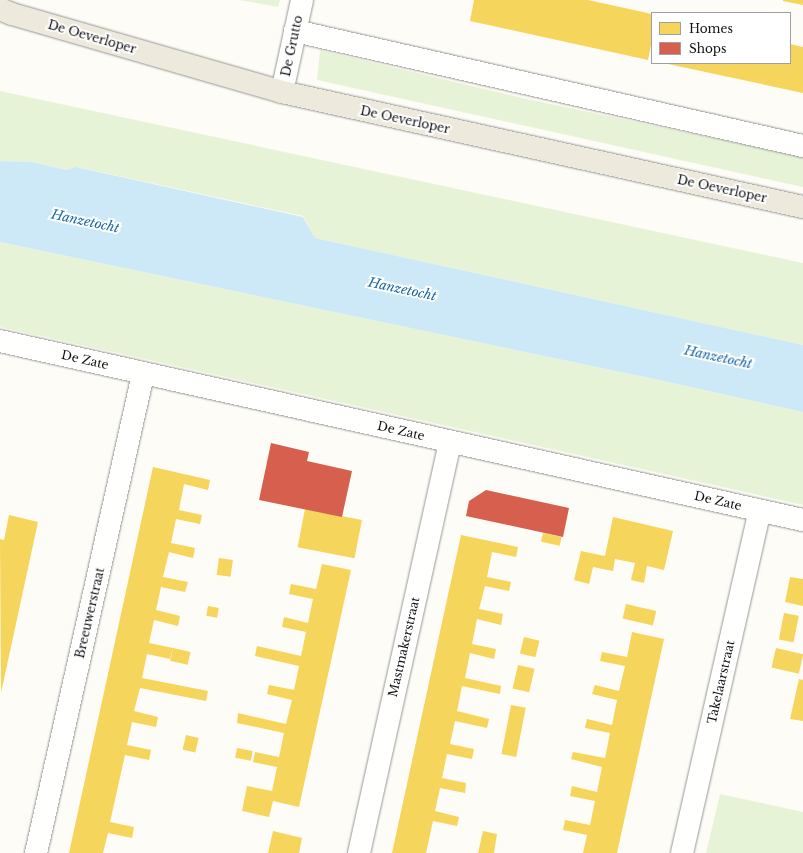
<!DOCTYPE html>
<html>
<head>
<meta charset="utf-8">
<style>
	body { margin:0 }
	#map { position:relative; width:803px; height:853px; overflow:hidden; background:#fdfcf7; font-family:"Libre Baskerville",serif }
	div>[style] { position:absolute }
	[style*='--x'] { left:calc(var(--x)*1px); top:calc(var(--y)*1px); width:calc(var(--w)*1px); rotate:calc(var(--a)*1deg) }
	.green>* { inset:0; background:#e7f3d7 }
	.water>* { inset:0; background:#cde8f7 }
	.homes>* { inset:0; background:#f6d55c; transform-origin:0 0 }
	.shops>* { inset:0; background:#d6604d }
	.roads { filter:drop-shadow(0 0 1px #979795) drop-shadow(0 0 1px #979795) }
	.minor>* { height:22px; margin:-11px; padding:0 11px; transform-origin:11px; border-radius:11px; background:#fffffe }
	.major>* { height:22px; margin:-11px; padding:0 11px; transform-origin:11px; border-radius:11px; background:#ede9dc }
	span { translate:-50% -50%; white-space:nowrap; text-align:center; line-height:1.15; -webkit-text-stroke:4px #fff; paint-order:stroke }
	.street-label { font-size:12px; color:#111 }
	.water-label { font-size:13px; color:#1768a6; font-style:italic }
	.legend { position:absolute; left:651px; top:12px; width:140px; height:52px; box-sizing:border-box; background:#fff; border:1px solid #a0a0a0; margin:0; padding:5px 7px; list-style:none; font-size:12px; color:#111 }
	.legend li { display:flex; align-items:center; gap:8px; height:20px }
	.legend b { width:20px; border:1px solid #a0a0a0 }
</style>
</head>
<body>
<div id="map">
	<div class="green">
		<div style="clip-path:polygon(240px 0,280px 0,278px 7px)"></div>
		<div style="clip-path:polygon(320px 50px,527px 99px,803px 157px,803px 187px,317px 80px)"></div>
		<div style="clip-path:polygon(0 91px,803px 263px,803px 345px,315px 238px,303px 216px,77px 167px,66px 170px,32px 162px,0 161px)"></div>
		<div style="clip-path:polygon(0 242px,659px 380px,803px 412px,803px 505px,0 327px)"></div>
		<div style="clip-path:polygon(720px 794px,803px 812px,803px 853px,706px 853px)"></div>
	</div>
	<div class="water">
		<div style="clip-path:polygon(0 161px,32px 162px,66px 170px,76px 167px,303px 217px,315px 238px,803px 345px,803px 412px,659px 380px,0 242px)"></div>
	</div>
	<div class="homes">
		<div style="clip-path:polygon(474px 0,588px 0,652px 14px,652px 40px,648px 60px,470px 21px)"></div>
		<div style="clip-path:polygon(783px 0,803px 0,803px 5px,783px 1px)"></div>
		<div style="clip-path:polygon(790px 44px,803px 47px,803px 93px,668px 64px,790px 63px)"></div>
		<div style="clip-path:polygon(153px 467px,210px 480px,208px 490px,184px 484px,179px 510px,202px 515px,200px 524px,176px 519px,171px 543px,195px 548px,193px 558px,169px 552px,163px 577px,188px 582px,185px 592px,161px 587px,156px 610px,180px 616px,178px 626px,154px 620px,149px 643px,173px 648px,170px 659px,147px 654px,142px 678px,208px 691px,206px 701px,140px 688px,134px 711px,158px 717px,156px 727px,132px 722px,127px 745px,151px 750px,149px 760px,125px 755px,110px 822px,134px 827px,132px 838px,108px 833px,103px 853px,69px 853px)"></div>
		<div style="left:305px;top:509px;width:58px;height:39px;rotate:11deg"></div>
		<div style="clip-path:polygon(9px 515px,38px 522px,1px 693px,0 539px,4px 540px)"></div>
		<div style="clip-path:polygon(613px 517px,673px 531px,664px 570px,647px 566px,644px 583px,631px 580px,635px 563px,615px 559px,613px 571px,593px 567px,589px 584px,574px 580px,581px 551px,605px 556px)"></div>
		<div style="left:543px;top:533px;width:19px;height:9px;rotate:12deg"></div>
		<div style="clip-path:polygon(461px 535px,518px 547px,516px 557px,492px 552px,487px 577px,511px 582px,509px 591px,485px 586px,479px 609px,503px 614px,501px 625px,477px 619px,472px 644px,496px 649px,494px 659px,470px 653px,465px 678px,501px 686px,500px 694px,462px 686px,457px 711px,489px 719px,487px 728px,455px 721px,450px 744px,474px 749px,472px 759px,447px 754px,442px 778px,466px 783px,465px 793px,440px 788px,435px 811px,459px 817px,457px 826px,433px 821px,426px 853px,392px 853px)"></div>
		<div style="left:219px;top:558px;width:14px;height:17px;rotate:8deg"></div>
		<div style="clip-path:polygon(322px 564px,351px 570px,299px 807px,273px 801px,269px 817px,242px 811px,247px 786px,272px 791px,277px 767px,253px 762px,255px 752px,279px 757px,284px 733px,237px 723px,238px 713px,286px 724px,292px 700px,267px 694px,269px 685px,294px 690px,299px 666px,255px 656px,257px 646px,301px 656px,306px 632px,282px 627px,284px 617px,308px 623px,313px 599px,289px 594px,291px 584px,316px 589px)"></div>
		<div style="clip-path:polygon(790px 577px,803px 579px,803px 606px,785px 602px)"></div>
		<div style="left:626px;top:604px;width:31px;height:15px;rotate:13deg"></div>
		<div style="left:208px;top:606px;width:11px;height:10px;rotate:10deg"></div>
		<div style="left:784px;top:613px;width:15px;height:27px;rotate:11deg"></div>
		<div style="clip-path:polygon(632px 632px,664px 639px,617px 853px,583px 853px,587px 835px,563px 830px,565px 820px,590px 825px,595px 801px,570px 796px,572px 786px,597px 792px,602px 767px,571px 759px,573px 752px,605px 758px,610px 733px,585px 728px,587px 719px,612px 725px,617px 700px,592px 694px,595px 685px,619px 691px,625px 666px,600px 661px,602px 652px,627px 657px)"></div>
		<div style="left:524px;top:637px;width:16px;height:17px;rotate:14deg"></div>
		<div style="left:173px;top:648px;width:18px;height:13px;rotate:13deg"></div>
		<div style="left:776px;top:648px;width:28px;height:20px;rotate:13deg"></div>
		<div style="left:518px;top:665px;width:17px;height:24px;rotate:13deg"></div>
		<div style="clip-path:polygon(799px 679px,803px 680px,803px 721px,790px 719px)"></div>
		<div style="left:511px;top:705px;width:15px;height:50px;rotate:11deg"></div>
		<div style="left:186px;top:735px;width:13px;height:15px;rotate:13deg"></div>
		<div style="left:237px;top:748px;width:16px;height:10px;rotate:11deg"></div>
		<div style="clip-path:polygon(273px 831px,302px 838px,299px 853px,268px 853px)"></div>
		<div style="clip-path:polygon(483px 831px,497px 834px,494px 853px,478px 853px)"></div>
	</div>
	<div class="shops">
		<div style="clip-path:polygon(271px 443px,309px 452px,307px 461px,352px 471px,342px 517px,259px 500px)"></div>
		<div style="clip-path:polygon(486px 490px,569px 508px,563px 537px,466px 516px,469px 501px)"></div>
	</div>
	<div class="roads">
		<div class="minor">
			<div style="--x:295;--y:31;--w:521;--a:12.76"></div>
			<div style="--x:282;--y:92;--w:94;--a:-77.7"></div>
			<div style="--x:0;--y:341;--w:823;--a:12.57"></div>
			<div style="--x:36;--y:853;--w:492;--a:-77.4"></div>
			<div style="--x:359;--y:853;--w:421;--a:-77.5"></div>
			<div style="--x:682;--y:853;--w:351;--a:-77.2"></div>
		</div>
		<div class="major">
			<div style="--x:0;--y:9;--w:13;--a:23"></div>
			<div style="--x:12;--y:14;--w:281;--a:16.1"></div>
			<div style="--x:282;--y:92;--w:534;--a:12.45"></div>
		</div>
	</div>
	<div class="street-label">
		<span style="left:92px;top:37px;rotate:16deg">De Oeverloper</span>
		<span style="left:292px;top:46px;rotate:-78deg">De Grutto</span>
		<span style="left:405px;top:120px;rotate:12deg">De Oeverloper</span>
		<span style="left:722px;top:189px;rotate:12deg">De Oeverloper</span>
		<span style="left:85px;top:360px;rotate:13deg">De Zate</span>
		<span style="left:401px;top:431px;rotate:13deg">De Zate</span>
		<span style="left:718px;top:501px;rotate:13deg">De Zate</span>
		<span style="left:90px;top:613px;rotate:-77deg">Breeuwerstraat</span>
		<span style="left:404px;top:647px;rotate:-77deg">Mastmakerstraat</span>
		<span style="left:721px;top:682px;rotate:-77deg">Takelaarstraat</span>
	</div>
	<div class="water-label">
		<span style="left:85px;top:222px;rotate:12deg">Hanzetocht</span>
		<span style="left:402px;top:290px;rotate:12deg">Hanzetocht</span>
		<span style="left:718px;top:358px;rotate:12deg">Hanzetocht</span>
	</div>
	<ul class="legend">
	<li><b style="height:11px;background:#f6d55c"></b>Homes</li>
	<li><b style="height:11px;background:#d6604d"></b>Shops</li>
	</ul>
</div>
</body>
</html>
